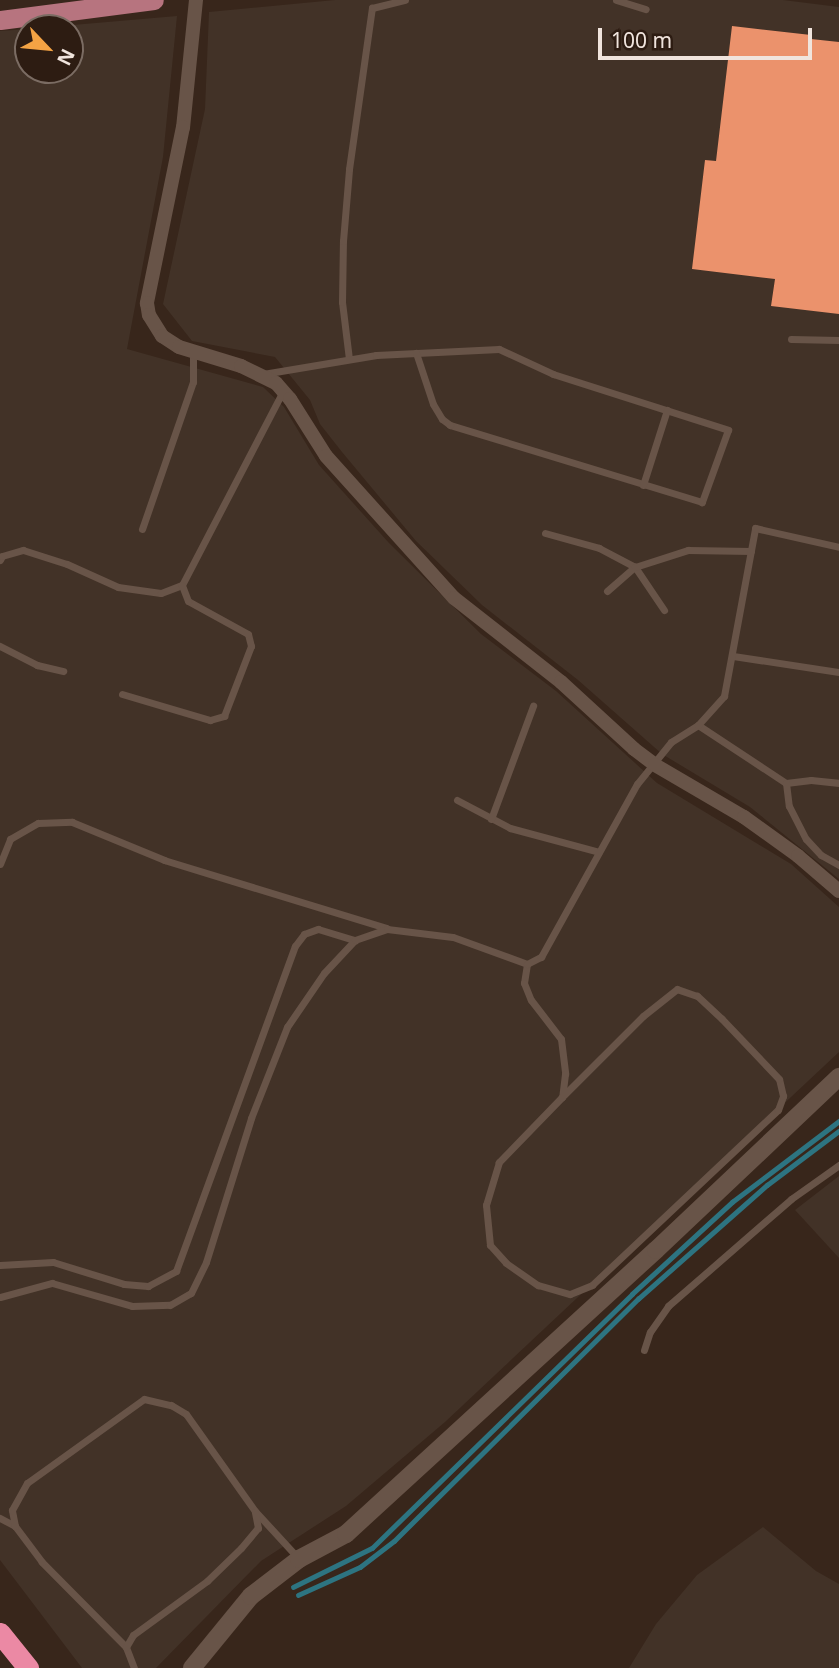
<!DOCTYPE html>
<html>
<head>
<meta charset="utf-8">
<style>
	body { margin:0 }
	#map { position:relative; width:839px; height:1668px; overflow:hidden; background:#38261b; font-family:"Noto Sans",sans-serif }
	div>[style] { position:absolute }
	[style*='--x'] { left:calc(var(--x)*1px); top:calc(var(--y)*1px); width:calc(var(--w)*1px); rotate:calc(var(--a)*1deg) }
	.industrial>* { inset:0; background:#423227 }
	.stream>* { height:4.5px; margin:-2.25px; padding:0 2.25px; transform-origin:2.25px; border-radius:2.25px; background:#2d7481 }
	.building>* { inset:0; background:#eb926c }
	.service>* { height:7px; margin:-3.5px; padding:0 3.5px; transform-origin:3.5px; border-radius:3.5px; background:#685448 }
	.minor>* { height:14px; margin:-7px; padding:0 7px; transform-origin:7px; border-radius:7px; background:#685448 }
	.tertiary>* { height:18px; margin:-9px; padding:0 9px; transform-origin:9px; border-radius:9px; background:#685448 }
	.primary>* { height:19px; margin:-9.5px; padding:0 9.5px; transform-origin:9.5px; border-radius:9.5px; background:#b7747f }
	.motorway>* { height:21px; margin:-10.5px; padding:0 10.5px; transform-origin:10.5px; border-radius:10.5px; background:#eb89a4 }
	span { translate:-50% -50%; white-space:nowrap; text-align:center; line-height:1.15; -webkit-text-stroke:7px #2d1c12; paint-order:stroke }
	.north { position:absolute; left:14px; top:14px; width:70px; height:70px; box-sizing:border-box; background:#2d1c12; border:2px solid #7b6c63; border-radius:50%; rotate:116deg; font-size:19px; font-weight:700; line-height:28px; text-align:center; color:#f0e4dd }
	.north::after { content:''; display:block; margin:auto; width:24px; height:32px; background:#f4a344; clip-path:polygon(50% 0,100% 100%,50% 72%,0 100%) }
	.scale { position:absolute; left:598px; top:28px; width:214px; height:32px; box-sizing:border-box; border:4px solid #f0e4dd; border-top:0; padding-left:9px; font-size:21px; line-height:24px; white-space:nowrap; color:#f0e4dd; -webkit-text-stroke:5px #2d1c12; paint-order:stroke }
</style>
</head>
<body>
<div id="map">
	<div class="industrial">
		<div style="clip-path:polygon(335px 0,783px 0,839px 7px,839px 879px,750px 807px,662px 754px,578px 680px,482px 605px,416px 541px,342px 452px,320px 424px,310px 400px,275px 357px,192px 341px,163px 304px,205px 109px,209px 12px)"></div>
		<div style="clip-path:polygon(177px 16px,163px 157px,127px 349px,263px 387px,284px 407px,319px 465px,389px 543px,481px 634px,556px 691px,657px 783px,791px 864px,839px 907px,839px 1052px,445px 1422px,346px 1506px,261px 1561px,156px 1668px,82px 1668px,0 1560px,0 31px,28px 29px,28px 70px,70px 70px,70px 28px,38px 28px)"></div>
		<div style="clip-path:polygon(839px 1176px,839px 1258px,795px 1210px)"></div>
		<div style="clip-path:polygon(763px 1527px,816px 1571px,839px 1584px,839px 1668px,629px 1668px,656px 1624px,697px 1575px)"></div>
	</div>
	<div class="stream">
		<div style="--x:293;--y:1587;--w:88;--a:-26.3"></div>
		<div style="--x:372;--y:1548;--w:363;--a:-44.3"></div>
		<div style="--x:632;--y:1294;--w:136;--a:-42.6"></div>
		<div style="--x:732;--y:1202;--w:134;--a:-37.1"></div>
		<div style="--x:298;--y:1595;--w:68;--a:-24.3"></div>
		<div style="--x:360;--y:1567;--w:43;--a:-37.4"></div>
		<div style="--x:394;--y:1541;--w:344;--a:-44.8"></div>
		<div style="--x:638;--y:1299;--w:172;--a:-41.5"></div>
		<div style="--x:767;--y:1185;--w:90;--a:-36.9"></div>
	</div>
	<div class="building">
		<div style="clip-path:polygon(732px 26px,811px 35px,811px 39px,839px 42px,839px 314px,771px 306px,775px 279px,692px 269px,705px 160px,716px 161px)"></div>
	</div>
	<div class="service">
		<div style="--x:616;--y:0;--w:31;--a:17"></div>
		<div style="--x:791;--y:339;--w:48;--a:1.2"></div>
		<div style="--x:349;--y:359;--w:57;--a:-97"></div>
		<div style="--x:342;--y:302;--w:61;--a:-89.1"></div>
		<div style="--x:343;--y:241;--w:72;--a:-85.2"></div>
		<div style="--x:349;--y:169;--w:163;--a:-81.9"></div>
		<div style="--x:372;--y:8;--w:34;--a:-14"></div>
		<div style="--x:263;--y:374;--w:115;--a:-9.5"></div>
		<div style="--x:376;--y:355;--w:123;--a:-2.8"></div>
		<div style="--x:499;--y:349;--w:60;--a:24.8"></div>
		<div style="--x:553;--y:374;--w:184;--a:17.7"></div>
		<div style="--x:728;--y:430;--w:77;--a:109.9"></div>
		<div style="--x:702;--y:502;--w:264;--a:-163"></div>
		<div style="--x:450;--y:425;--w:10;--a:-143"></div>
		<div style="--x:442;--y:419;--w:17;--a:-121"></div>
		<div style="--x:433;--y:404;--w:54;--a:-108.4"></div>
		<div style="--x:643;--y:485;--w:79;--a:-72.3"></div>
		<div style="--x:142;--y:529;--w:156;--a:-70.9"></div>
		<div style="--x:193;--y:382;--w:30;--a:-90"></div>
		<div style="--x:545;--y:533;--w:56;--a:15.5"></div>
		<div style="--x:599;--y:548;--w:41;--a:27.8"></div>
		<div style="--x:635;--y:567;--w:52;--a:56"></div>
		<div style="--x:0;--y:560;--w:4;--a:-63"></div>
		<div style="--x:2;--y:556;--w:22;--a:-16"></div>
		<div style="--x:23;--y:550;--w:46;--a:17.7"></div>
		<div style="--x:67;--y:564;--w:56;--a:24.3"></div>
		<div style="--x:118;--y:587;--w:43;--a:7.9"></div>
		<div style="--x:161;--y:593;--w:22;--a:-21"></div>
		<div style="--x:182;--y:585;--w:219;--a:-62.5"></div>
		<div style="--x:607;--y:591;--w:37;--a:-41"></div>
		<div style="--x:635;--y:567;--w:56;--a:-17.8"></div>
		<div style="--x:688;--y:550;--w:63;--a:0.9"></div>
		<div style="--x:0;--y:646;--w:42;--a:27.2"></div>
		<div style="--x:37;--y:665;--w:27;--a:13"></div>
		<div style="--x:733;--y:656;--w:107;--a:8.6"></div>
		<div style="--x:122;--y:694;--w:92;--a:16.5"></div>
		<div style="--x:210;--y:720;--w:15;--a:-16"></div>
		<div style="--x:224;--y:716;--w:75;--a:-68.9"></div>
		<div style="--x:251;--y:646;--w:12;--a:-104"></div>
		<div style="--x:248;--y:634;--w:68;--a:-151.2"></div>
		<div style="--x:188;--y:601;--w:17;--a:-111"></div>
		<div style="--x:698;--y:725;--w:105;--a:33.4"></div>
		<div style="--x:786;--y:783;--w:25;--a:-7"></div>
		<div style="--x:811;--y:780;--w:28;--a:6"></div>
		<div style="--x:786;--y:783;--w:23;--a:83"></div>
		<div style="--x:789;--y:806;--w:37;--a:63"></div>
		<div style="--x:806;--y:839;--w:22;--a:47"></div>
		<div style="--x:821;--y:855;--w:21;--a:29"></div>
		<div style="--x:457;--y:800;--w:60;--a:27.8"></div>
		<div style="--x:510;--y:828;--w:92;--a:15.1"></div>
		<div style="--x:491;--y:819;--w:121;--a:-69.6"></div>
		<div style="--x:0;--y:864;--w:27;--a:-68"></div>
		<div style="--x:10;--y:839;--w:32;--a:-30"></div>
		<div style="--x:38;--y:823;--w:34;--a:-2"></div>
		<div style="--x:72;--y:822;--w:100;--a:22.4"></div>
		<div style="--x:164;--y:860;--w:233;--a:17"></div>
		<div style="--x:527;--y:964;--w:19;--a:99"></div>
		<div style="--x:524;--y:983;--w:18;--a:68"></div>
		<div style="--x:531;--y:1000;--w:49;--a:52.4"></div>
		<div style="--x:561;--y:1039;--w:35;--a:83"></div>
		<div style="--x:565;--y:1074;--w:23;--a:97"></div>
		<div style="--x:562;--y:1097;--w:91;--a:134.1"></div>
		<div style="--x:499;--y:1162;--w:45;--a:106.8"></div>
		<div style="--x:486;--y:1205;--w:40;--a:84.3"></div>
		<div style="--x:490;--y:1245;--w:24;--a:48"></div>
		<div style="--x:506;--y:1263;--w:39;--a:35"></div>
		<div style="--x:538;--y:1285;--w:33;--a:16"></div>
		<div style="--x:570;--y:1294;--w:24;--a:-22"></div>
		<div style="--x:592;--y:1285;--w:255;--a:-43.3"></div>
		<div style="--x:778;--y:1110;--w:15;--a:-70"></div>
		<div style="--x:783;--y:1096;--w:17;--a:-103"></div>
		<div style="--x:779;--y:1079;--w:83;--a:-133.5"></div>
		<div style="--x:722;--y:1019;--w:34;--a:-137"></div>
		<div style="--x:697;--y:996;--w:21;--a:-161"></div>
		<div style="--x:677;--y:989;--w:43;--a:141.5"></div>
		<div style="--x:643;--y:1016;--w:115;--a:135"></div>
		<div style="--x:0;--y:1265;--w:53;--a:-3.2"></div>
		<div style="--x:53;--y:1262;--w:74;--a:17.2"></div>
		<div style="--x:124;--y:1284;--w:24;--a:5"></div>
		<div style="--x:148;--y:1286;--w:32;--a:-28"></div>
		<div style="--x:176;--y:1271;--w:346;--a:-69.9"></div>
		<div style="--x:295;--y:946;--w:15;--a:-53"></div>
		<div style="--x:304;--y:934;--w:15;--a:-20"></div>
		<div style="--x:318;--y:929;--w:39;--a:17"></div>
		<div style="--x:0;--y:1297;--w:54;--a:-15.1"></div>
		<div style="--x:52;--y:1283;--w:83;--a:16"></div>
		<div style="--x:132;--y:1306;--w:38;--a:-2"></div>
		<div style="--x:170;--y:1305;--w:24;--a:-30"></div>
		<div style="--x:191;--y:1293;--w:34;--a:-64"></div>
		<div style="--x:206;--y:1262;--w:151;--a:-72.6"></div>
		<div style="--x:251;--y:1118;--w:98;--a:-68.4"></div>
		<div style="--x:287;--y:1027;--w:65;--a:-55.6"></div>
		<div style="--x:324;--y:973;--w:45;--a:-46.8"></div>
		<div style="--x:355;--y:940;--w:34;--a:-19"></div>
		<div style="--x:387;--y:929;--w:66;--a:6.9"></div>
		<div style="--x:453;--y:937;--w:79;--a:20"></div>
		<div style="--x:527;--y:964;--w:16;--a:-27"></div>
		<div style="--x:541;--y:957;--w:198;--a:-61"></div>
		<div style="--x:637;--y:784;--w:54;--a:-51"></div>
		<div style="--x:671;--y:742;--w:32;--a:-32"></div>
		<div style="--x:698;--y:725;--w:39;--a:-48"></div>
		<div style="--x:724;--y:696;--w:171;--a:-79.5"></div>
		<div style="--x:755;--y:528;--w:86;--a:12.7"></div>
		<div style="--x:644;--y:1350;--w:19;--a:-72"></div>
		<div style="--x:650;--y:1332;--w:32;--a:-55"></div>
		<div style="--x:668;--y:1306;--w:163;--a:-41"></div>
		<div style="--x:791;--y:1199;--w:59;--a:-35.3"></div>
		<div style="--x:0;--y:1518;--w:17;--a:28"></div>
		<div style="--x:126;--y:1647;--w:120;--a:-134.7"></div>
		<div style="--x:42;--y:1562;--w:45;--a:-126.9"></div>
		<div style="--x:15;--y:1526;--w:16;--a:-101"></div>
		<div style="--x:12;--y:1510;--w:31;--a:-61"></div>
		<div style="--x:27;--y:1483;--w:144;--a:-35.7"></div>
		<div style="--x:144;--y:1399;--w:28;--a:13"></div>
		<div style="--x:171;--y:1405;--w:17;--a:31"></div>
		<div style="--x:186;--y:1414;--w:119;--a:54.6"></div>
		<div style="--x:255;--y:1511;--w:65;--a:47.5"></div>
		<div style="--x:134;--y:1668;--w:22;--a:-111"></div>
		<div style="--x:126;--y:1647;--w:14;--a:-60"></div>
		<div style="--x:133;--y:1635;--w:92;--a:-36.1"></div>
		<div style="--x:207;--y:1581;--w:47;--a:-44.1"></div>
		<div style="--x:241;--y:1548;--w:26;--a:-50"></div>
		<div style="--x:258;--y:1528;--w:16;--a:-101"></div>
	</div>
	<div class="minor">
		<div style="--x:196;--y:0;--w:128;--a:95.8"></div>
		<div style="--x:183;--y:127;--w:180;--a:101.6"></div>
		<div style="--x:147;--y:303;--w:12;--a:81"></div>
		<div style="--x:149;--y:315;--w:25;--a:58"></div>
		<div style="--x:162;--y:336;--w:20;--a:33"></div>
		<div style="--x:179;--y:347;--w:65;--a:17"></div>
		<div style="--x:241;--y:366;--w:39;--a:26"></div>
		<div style="--x:276;--y:383;--w:21;--a:49"></div>
		<div style="--x:290;--y:399;--w:67;--a:57.7"></div>
		<div style="--x:326;--y:456;--w:191;--a:48"></div>
		<div style="--x:454;--y:598;--w:136;--a:38.1"></div>
		<div style="--x:561;--y:682;--w:99;--a:42.5"></div>
		<div style="--x:634;--y:749;--w:26;--a:37"></div>
		<div style="--x:655;--y:765;--w:103;--a:30.3"></div>
		<div style="--x:744;--y:817;--w:67;--a:35.8"></div>
		<div style="--x:798;--y:856;--w:54;--a:40.5"></div>
	</div>
	<div class="tertiary">
		<div style="--x:192;--y:1668;--w:93;--a:-50.7"></div>
		<div style="--x:251;--y:1596;--w:61;--a:-37.6"></div>
		<div style="--x:299;--y:1559;--w:53;--a:-28"></div>
		<div style="--x:346;--y:1534;--w:420;--a:-42.5"></div>
		<div style="--x:656;--y:1250;--w:252;--a:-43.4"></div>
	</div>
	<div class="primary">
		<div style="--x:0;--y:20;--w:155;--a:-7.4"></div>
	</div>
	<div class="motorway">
		<div style="--x:0;--y:1633;--w:45;--a:51.3"></div>
	</div>
	<div class="north">N</div>
	<div class="scale">100 m</div>
</div>
</body>
</html>
